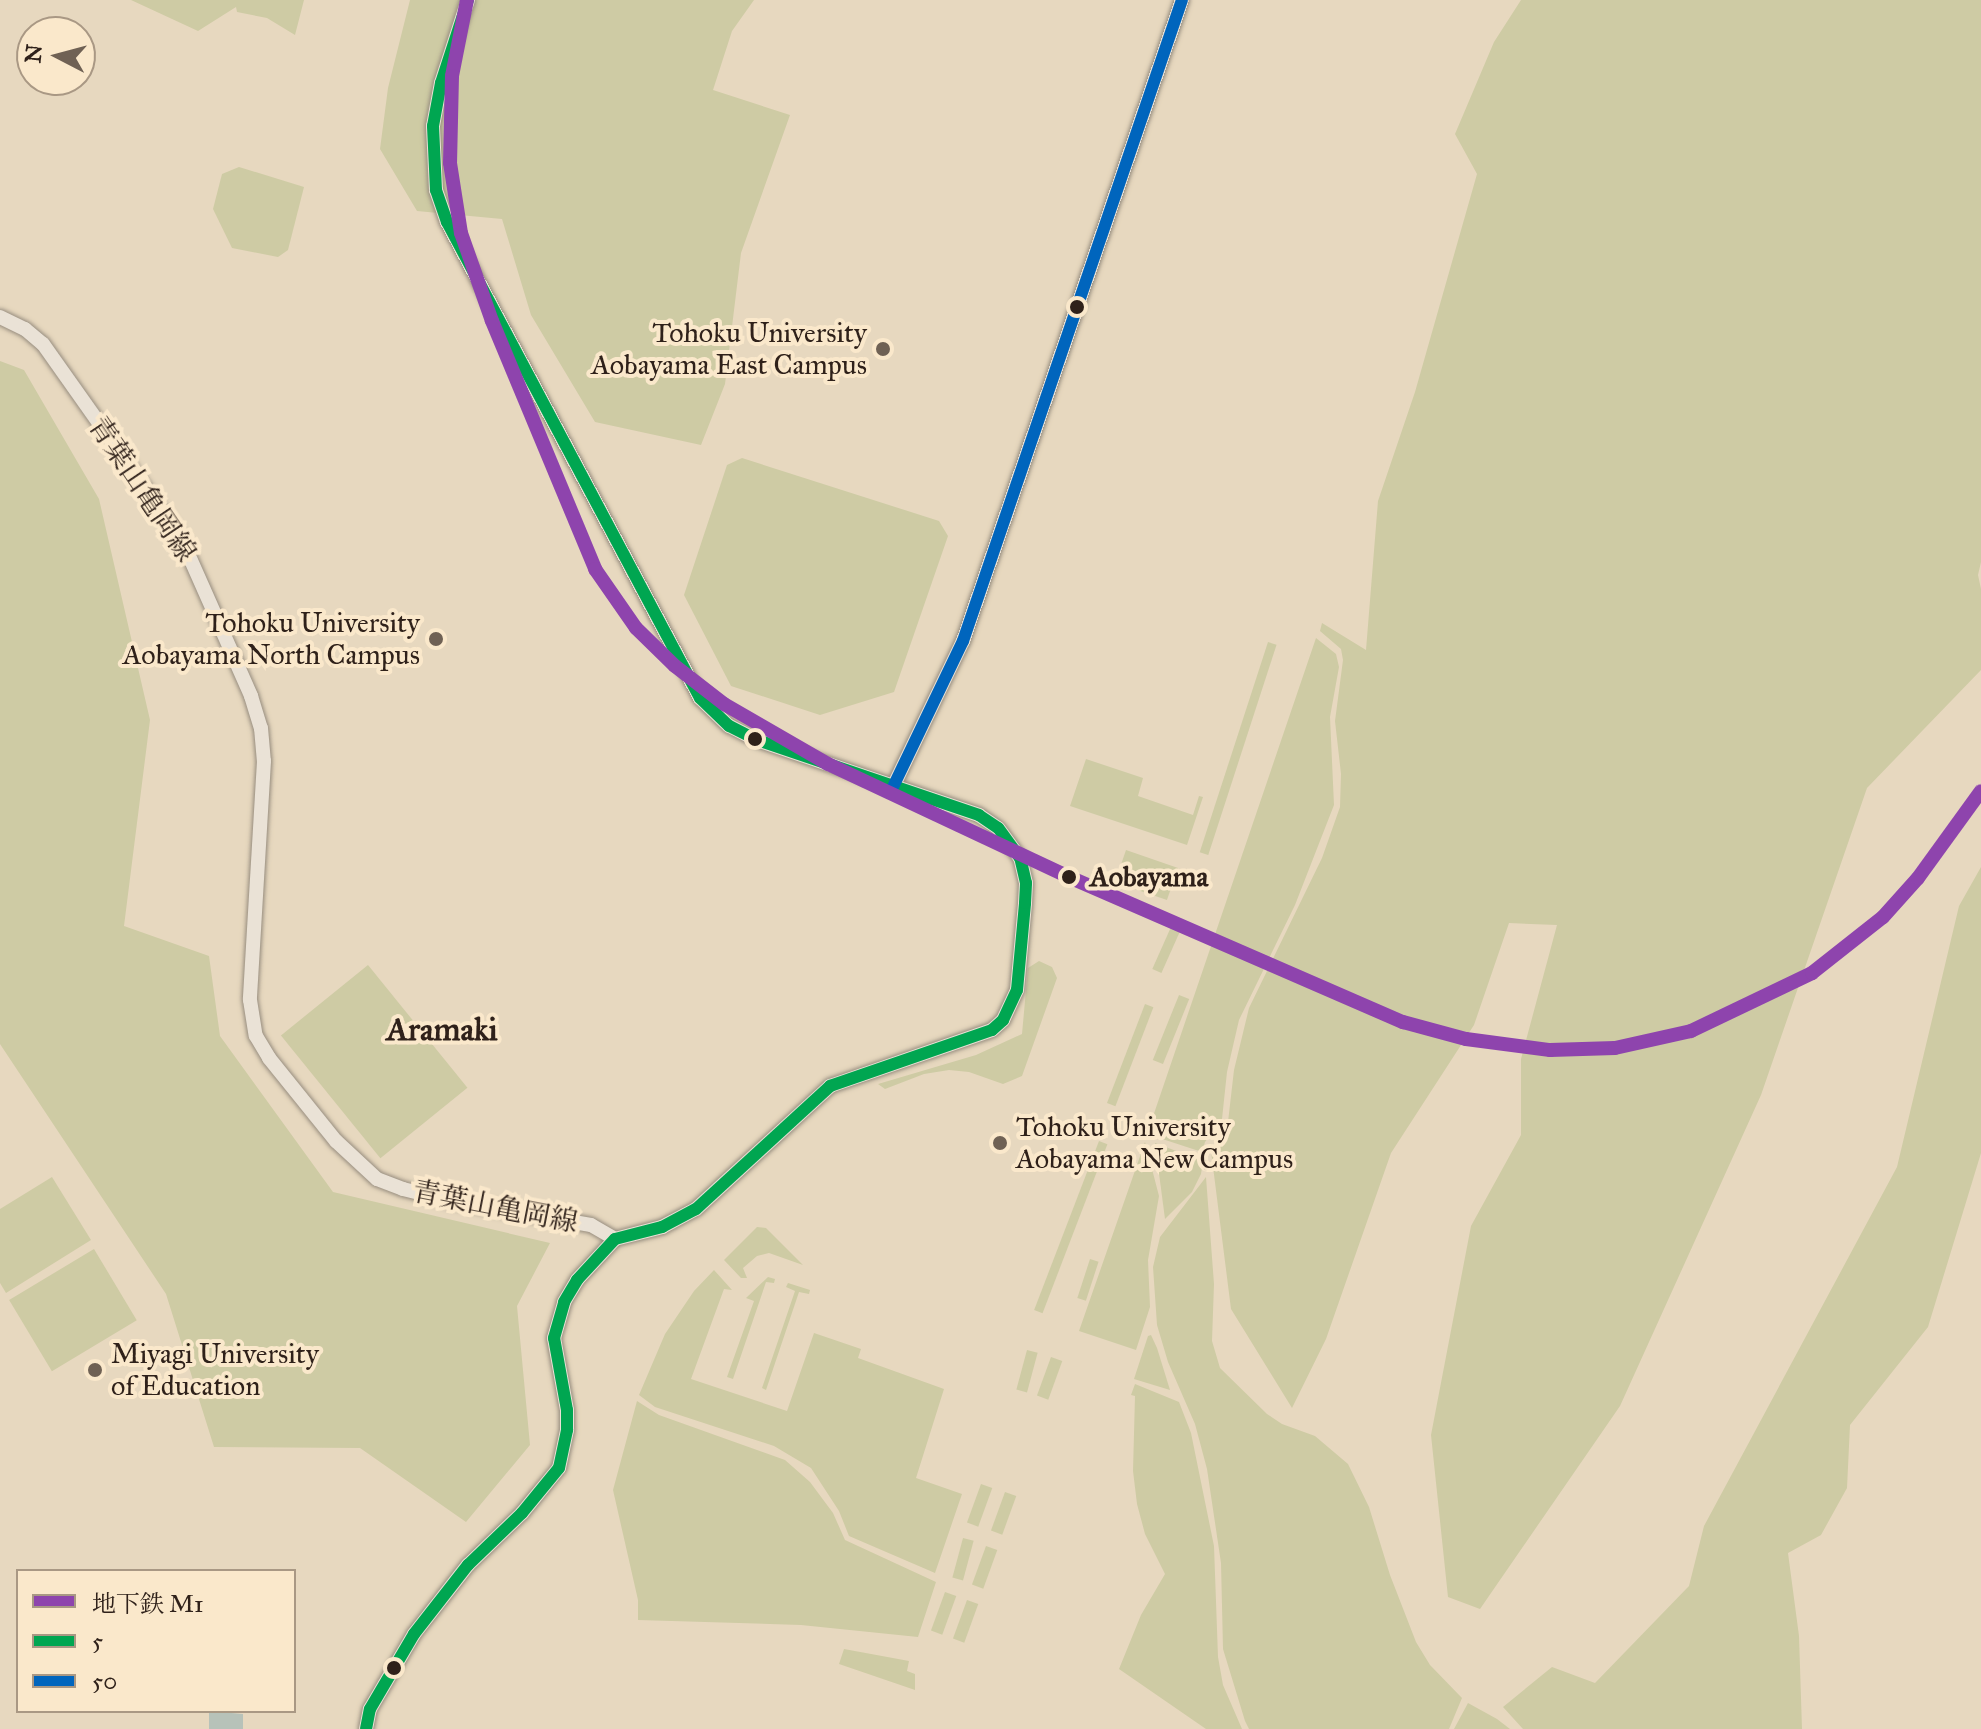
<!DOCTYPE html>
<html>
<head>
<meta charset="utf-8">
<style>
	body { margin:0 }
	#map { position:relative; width:1981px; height:1729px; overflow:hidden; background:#e7d8bf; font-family:"IM FELL Great Primer","Noto Serif JP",serif }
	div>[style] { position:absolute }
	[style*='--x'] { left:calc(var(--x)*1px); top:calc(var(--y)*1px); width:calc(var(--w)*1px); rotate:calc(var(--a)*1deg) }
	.green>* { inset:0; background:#cecba4; transform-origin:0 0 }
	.water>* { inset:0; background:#b7c2b9 }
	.roads { filter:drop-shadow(0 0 2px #978d7f) drop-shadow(0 0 2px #978d7f) }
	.minor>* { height:14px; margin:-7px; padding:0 7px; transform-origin:7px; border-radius:7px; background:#eae2d6 }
	.bus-1>* { height:12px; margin:-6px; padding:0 6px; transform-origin:6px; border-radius:6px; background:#00a651 }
	.bus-2>* { height:12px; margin:-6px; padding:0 6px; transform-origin:6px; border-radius:6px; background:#0065bd }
	.metro-1>* { height:14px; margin:-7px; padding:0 7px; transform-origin:7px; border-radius:7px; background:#8e44ad }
	.dots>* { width:22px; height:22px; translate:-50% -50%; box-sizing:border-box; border:4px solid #fae8cb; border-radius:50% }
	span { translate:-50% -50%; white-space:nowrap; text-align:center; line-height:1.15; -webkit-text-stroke:8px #fae8cb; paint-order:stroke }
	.poi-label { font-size:28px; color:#2f211a }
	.right { translate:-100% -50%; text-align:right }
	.left { translate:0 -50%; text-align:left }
	.street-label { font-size:28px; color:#2f211a }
	.stop-label { font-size:28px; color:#2f211a; font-weight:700 }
	.quarter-label { font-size:32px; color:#2f211a; font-weight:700 }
	.legend { position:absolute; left:16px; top:1569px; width:280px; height:144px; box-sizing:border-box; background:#fae8cb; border:2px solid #a99884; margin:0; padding:10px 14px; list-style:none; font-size:24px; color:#2f211a }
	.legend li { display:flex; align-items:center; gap:16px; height:40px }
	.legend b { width:40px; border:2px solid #a99884 }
	.north { position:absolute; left:16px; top:16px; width:80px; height:80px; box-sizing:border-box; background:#fae8cb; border:2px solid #a99884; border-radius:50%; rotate:276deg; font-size:22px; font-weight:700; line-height:32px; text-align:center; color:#2f211a }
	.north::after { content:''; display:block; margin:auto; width:28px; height:36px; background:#6f6154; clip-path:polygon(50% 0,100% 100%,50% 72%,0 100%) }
</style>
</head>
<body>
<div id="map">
	<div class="green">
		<div style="clip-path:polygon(131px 0,304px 0,295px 35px,267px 18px,237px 12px,236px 7px,198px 31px)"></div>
		<div style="clip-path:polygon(410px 0,754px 0,732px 31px,713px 90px,790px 115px,741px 253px,725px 384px,701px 445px,595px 422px,531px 315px,502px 219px,417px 211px,380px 149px,388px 88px)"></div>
		<div style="clip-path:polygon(1521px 0,1981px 0,1981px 562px,1978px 575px,1981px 589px,1981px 670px,1867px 788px,1761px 1095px,1620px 1406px,1480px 1609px,1448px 1597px,1431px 1435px,1471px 1226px,1521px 1135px,1521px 1059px,1557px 925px,1509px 923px,1474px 1025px,1391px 1153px,1326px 1339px,1292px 1408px,1231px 1309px,1211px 1151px,1228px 1122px,1234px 1070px,1249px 1008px,1322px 858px,1340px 807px,1341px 774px,1335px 721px,1343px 660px,1341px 649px,1320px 631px,1322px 623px,1366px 650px,1378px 501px,1415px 392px,1477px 174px,1455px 134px,1494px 42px)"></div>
		<div style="clip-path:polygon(239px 167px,304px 187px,288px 250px,278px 257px,232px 248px,213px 209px,222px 174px)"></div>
		<div style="clip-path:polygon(0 361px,24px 370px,99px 499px,150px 720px,124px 926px,209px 956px,220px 1036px,333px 1192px,550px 1243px,517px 1306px,530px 1445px,466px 1522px,360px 1448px,214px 1447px,166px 1294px,0 1044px)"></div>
		<div style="clip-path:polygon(742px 458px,939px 521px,948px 536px,894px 692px,820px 715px,731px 686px,684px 595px,727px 465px)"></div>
		<div style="clip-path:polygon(1316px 638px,1336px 654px,1339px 667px,1330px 717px,1334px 805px,1295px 905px,1239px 1020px,1227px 1072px,1222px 1119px,1205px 1142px,1202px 1152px,1147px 1134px)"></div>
		<div style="left:1268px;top:642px;width:9px;height:221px;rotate:18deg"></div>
		<div style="clip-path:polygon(1086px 759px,1143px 778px,1138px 796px,1193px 815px,1199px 796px,1203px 797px,1187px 845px,1070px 806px)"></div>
		<div style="left:1126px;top:850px;width:55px;height:34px;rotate:19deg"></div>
		<div style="clip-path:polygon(1981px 867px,1981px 1153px,1928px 1327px,1850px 1425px,1847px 1488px,1821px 1535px,1788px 1553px,1799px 1636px,1802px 1729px,1523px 1729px,1503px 1707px,1552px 1667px,1595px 1683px,1689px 1586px,1704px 1526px,1897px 1167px,1959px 906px)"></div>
		<div style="left:1171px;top:927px;width:10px;height:46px;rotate:24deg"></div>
		<div style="clip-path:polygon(1039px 961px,1052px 967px,1057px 978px,1022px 1076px,1003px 1084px,969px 1072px,949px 1070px,924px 1074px,885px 1089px,878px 1084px,976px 1055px,1022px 1034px,1028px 968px)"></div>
		<div style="left:368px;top:965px;width:158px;height:112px;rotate:51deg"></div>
		<div style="left:1179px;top:995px;width:11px;height:70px;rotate:22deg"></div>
		<div style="left:1145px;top:1004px;width:9px;height:106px;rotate:21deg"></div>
		<div style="left:1099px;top:1141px;width:9px;height:181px;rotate:21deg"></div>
		<div style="clip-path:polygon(1145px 1142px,1159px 1196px,1148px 1260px,1150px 1307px,1136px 1350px,1079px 1331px)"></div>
		<div style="clip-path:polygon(1155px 1143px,1203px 1161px,1201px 1174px,1192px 1192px,1165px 1219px)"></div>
		<div style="clip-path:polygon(52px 1177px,91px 1240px,6px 1293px,0 1283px,0 1209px)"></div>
		<div style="clip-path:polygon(1206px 1177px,1214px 1284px,1212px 1341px,1220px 1368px,1267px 1414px,1282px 1424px,1315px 1436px,1348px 1464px,1369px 1507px,1390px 1575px,1416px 1642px,1430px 1665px,1462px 1698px,1449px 1729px,1249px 1729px,1245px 1721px,1223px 1649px,1221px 1563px,1207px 1469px,1195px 1424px,1168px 1362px,1157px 1325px,1153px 1267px,1160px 1237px)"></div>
		<div style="clip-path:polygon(757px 1227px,766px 1228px,803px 1265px,769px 1253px,757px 1256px,743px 1268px,747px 1278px,741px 1278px,724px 1260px)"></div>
		<div style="left:94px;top:1249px;width:83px;height:99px;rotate:59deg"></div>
		<div style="left:1090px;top:1259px;width:9px;height:41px;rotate:18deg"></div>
		<div style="clip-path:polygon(714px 1270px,732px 1290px,724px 1289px,691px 1379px,787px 1411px,814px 1333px,861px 1349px,858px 1358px,944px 1389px,916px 1478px,962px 1494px,935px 1573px,849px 1536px,839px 1511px,811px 1468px,774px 1446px,655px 1407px,639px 1395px,665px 1334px,694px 1291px)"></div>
		<div style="clip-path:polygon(768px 1277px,775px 1279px,774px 1283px,766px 1282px,733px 1379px,727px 1377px,754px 1301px,746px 1298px)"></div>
		<div style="clip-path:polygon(788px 1283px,810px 1290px,809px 1294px,799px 1292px,766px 1390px,762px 1388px,795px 1291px,786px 1287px)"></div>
		<div style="clip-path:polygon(1151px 1335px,1157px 1348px,1170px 1390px,1134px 1379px,1148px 1336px)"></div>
		<div style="left:1027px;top:1350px;width:11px;height:41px;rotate:15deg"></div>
		<div style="left:1051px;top:1357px;width:12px;height:41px;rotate:20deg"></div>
		<div style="clip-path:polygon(1135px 1384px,1179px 1402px,1191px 1433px,1214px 1546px,1218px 1657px,1223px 1685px,1242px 1729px,1206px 1729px,1119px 1669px,1141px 1615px,1165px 1574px,1145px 1534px,1137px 1504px,1133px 1471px,1135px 1396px,1131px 1395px)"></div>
		<div style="clip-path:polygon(637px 1401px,659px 1415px,785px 1460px,810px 1482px,833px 1513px,845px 1540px,936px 1582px,918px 1637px,801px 1625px,638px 1620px,638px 1600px,613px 1490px)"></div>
		<div style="left:981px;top:1484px;width:12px;height:41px;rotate:20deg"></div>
		<div style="left:1005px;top:1492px;width:12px;height:41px;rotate:20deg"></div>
		<div style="left:963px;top:1538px;width:11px;height:41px;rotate:15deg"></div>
		<div style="left:986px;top:1546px;width:12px;height:41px;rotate:20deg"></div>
		<div style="left:945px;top:1592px;width:12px;height:41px;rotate:20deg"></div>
		<div style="left:967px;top:1600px;width:12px;height:41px;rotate:20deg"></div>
		<div style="clip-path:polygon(844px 1649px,909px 1661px,907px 1671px,915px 1674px,915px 1690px,839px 1664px)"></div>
		<div style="clip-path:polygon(1468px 1703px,1497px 1719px,1510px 1729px,1454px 1729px)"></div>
	</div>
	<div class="water">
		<div style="clip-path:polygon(209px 1711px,243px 1714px,243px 1729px,209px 1729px)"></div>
	</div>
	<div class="roads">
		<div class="minor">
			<div style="--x:0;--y:317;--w:28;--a:26"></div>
			<div style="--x:25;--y:329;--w:23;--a:40"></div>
			<div style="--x:43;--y:344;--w:240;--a:54.7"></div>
			<div style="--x:182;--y:540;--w:171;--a:66.1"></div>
			<div style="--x:251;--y:696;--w:34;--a:73"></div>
			<div style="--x:261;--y:728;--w:33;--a:85"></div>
			<div style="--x:264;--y:761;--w:239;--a:93.4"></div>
			<div style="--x:250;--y:1000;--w:36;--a:81"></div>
			<div style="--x:256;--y:1036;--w:26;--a:59"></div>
			<div style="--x:269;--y:1058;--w:107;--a:51.1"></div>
			<div style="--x:336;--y:1141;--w:56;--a:42.8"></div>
			<div style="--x:377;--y:1179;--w:28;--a:21"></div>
			<div style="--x:403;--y:1189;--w:50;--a:13.8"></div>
			<div style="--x:452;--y:1201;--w:141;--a:9.8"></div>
			<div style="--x:591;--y:1225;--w:28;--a:30"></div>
			<div style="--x:893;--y:787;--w:162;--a:-64.4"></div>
			<div style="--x:963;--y:641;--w:677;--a:-71.14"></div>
			<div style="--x:366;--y:1729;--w:20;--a:-79"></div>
			<div style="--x:370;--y:1709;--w:87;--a:-59.6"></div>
			<div style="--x:414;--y:1634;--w:88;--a:-52"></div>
			<div style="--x:468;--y:1565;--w:75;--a:-43.9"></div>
			<div style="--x:522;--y:1513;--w:58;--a:-50.6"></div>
			<div style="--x:559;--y:1468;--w:39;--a:-78"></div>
			<div style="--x:567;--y:1430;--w:20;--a:-90"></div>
			<div style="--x:567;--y:1410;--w:73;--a:-100.2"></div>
			<div style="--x:554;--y:1338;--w:37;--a:-74"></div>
			<div style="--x:564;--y:1302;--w:26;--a:-59"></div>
			<div style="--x:577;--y:1280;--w:56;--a:-47.2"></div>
			<div style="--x:615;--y:1239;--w:49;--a:-14.3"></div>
			<div style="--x:662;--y:1227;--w:38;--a:-28"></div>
			<div style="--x:696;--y:1209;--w:182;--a:-42.5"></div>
			<div style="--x:830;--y:1086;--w:171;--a:-19.1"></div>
			<div style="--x:992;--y:1030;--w:15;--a:-42"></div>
			<div style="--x:1003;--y:1020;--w:33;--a:-65"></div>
			<div style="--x:1017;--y:990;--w:87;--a:-84.7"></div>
			<div style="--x:1025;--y:903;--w:20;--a:-87"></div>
			<div style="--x:1026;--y:883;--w:26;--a:-103"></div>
			<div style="--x:1020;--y:858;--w:37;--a:-126"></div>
			<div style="--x:998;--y:828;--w:23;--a:-146"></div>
			<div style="--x:979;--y:815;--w:237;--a:-161.3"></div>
			<div style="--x:755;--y:739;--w:29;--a:-153"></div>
			<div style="--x:729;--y:726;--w:40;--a:-136"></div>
			<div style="--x:700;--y:698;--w:539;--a:-117.99"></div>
			<div style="--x:447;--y:222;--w:34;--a:-109"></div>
			<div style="--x:436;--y:190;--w:64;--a:-92.7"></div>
			<div style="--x:433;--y:126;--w:44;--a:-79.5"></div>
			<div style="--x:441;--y:83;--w:87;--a:-72"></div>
		</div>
	</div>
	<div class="bus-1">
		<div style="--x:366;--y:1729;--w:20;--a:-79"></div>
		<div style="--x:370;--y:1709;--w:87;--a:-59.6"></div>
		<div style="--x:414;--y:1634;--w:88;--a:-52"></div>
		<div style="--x:468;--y:1565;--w:75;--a:-43.9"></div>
		<div style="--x:522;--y:1513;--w:58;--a:-50.6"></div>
		<div style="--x:559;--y:1468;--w:39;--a:-78"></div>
		<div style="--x:567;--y:1430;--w:20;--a:-90"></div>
		<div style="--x:567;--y:1410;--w:73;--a:-100.2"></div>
		<div style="--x:554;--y:1338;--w:37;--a:-74"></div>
		<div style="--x:564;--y:1302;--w:26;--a:-59"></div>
		<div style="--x:577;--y:1280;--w:56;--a:-47.2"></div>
		<div style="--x:615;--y:1239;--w:49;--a:-14.3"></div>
		<div style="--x:662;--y:1227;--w:38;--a:-28"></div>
		<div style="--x:696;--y:1209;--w:182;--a:-42.5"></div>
		<div style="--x:830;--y:1086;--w:171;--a:-19.1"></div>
		<div style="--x:992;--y:1030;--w:15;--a:-42"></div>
		<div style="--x:1003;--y:1020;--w:33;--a:-65"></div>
		<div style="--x:1017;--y:990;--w:87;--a:-84.7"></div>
		<div style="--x:1025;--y:903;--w:20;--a:-87"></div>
		<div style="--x:1026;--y:883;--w:26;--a:-103"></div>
		<div style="--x:1020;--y:858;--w:37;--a:-126"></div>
		<div style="--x:998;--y:828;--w:23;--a:-146"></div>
		<div style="--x:979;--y:815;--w:237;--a:-161.3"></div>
		<div style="--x:755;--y:739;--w:29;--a:-153"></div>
		<div style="--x:729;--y:726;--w:40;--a:-136"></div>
		<div style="--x:700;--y:698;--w:539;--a:-117.99"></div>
		<div style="--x:447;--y:222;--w:34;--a:-109"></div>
		<div style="--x:436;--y:190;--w:64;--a:-92.7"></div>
		<div style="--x:433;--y:126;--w:44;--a:-79.5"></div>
		<div style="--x:441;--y:83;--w:87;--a:-72"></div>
	</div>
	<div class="bus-2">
		<div style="--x:893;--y:787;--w:162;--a:-64.4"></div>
		<div style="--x:963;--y:641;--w:677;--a:-71.14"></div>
	</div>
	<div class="metro-1">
		<div style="--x:467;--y:0;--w:77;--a:101.2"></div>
		<div style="--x:452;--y:76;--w:87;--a:91.3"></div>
		<div style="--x:450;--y:163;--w:71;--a:81.1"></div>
		<div style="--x:461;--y:233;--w:93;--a:70.6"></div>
		<div style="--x:492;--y:321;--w:269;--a:67.4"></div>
		<div style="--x:595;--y:569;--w:72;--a:55.2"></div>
		<div style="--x:636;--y:628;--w:54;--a:44.3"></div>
		<div style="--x:675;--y:666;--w:62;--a:37.8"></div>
		<div style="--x:724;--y:704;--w:120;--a:30"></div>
		<div style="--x:828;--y:764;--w:266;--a:25.1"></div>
		<div style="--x:1069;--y:877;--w:364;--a:23.5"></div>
		<div style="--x:1403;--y:1022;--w:65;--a:15.1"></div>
		<div style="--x:1466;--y:1039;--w:85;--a:7.5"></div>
		<div style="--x:1550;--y:1050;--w:65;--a:-1.8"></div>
		<div style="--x:1615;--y:1048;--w:78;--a:-12.6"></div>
		<div style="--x:1691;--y:1031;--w:134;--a:-25.6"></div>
		<div style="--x:1812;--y:973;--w:90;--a:-38.3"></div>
		<div style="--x:1883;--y:917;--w:52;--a:-48.1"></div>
		<div style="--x:1918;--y:878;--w:107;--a:-54.1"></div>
	</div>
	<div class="dots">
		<div style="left:1077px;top:307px;background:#2f211a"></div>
		<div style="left:883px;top:349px;background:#6f6154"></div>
		<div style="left:436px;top:639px;background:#6f6154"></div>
		<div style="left:755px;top:739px;background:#2f211a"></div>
		<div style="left:1069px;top:877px;background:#2f211a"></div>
		<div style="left:1000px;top:1143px;background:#6f6154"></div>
		<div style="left:95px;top:1370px;background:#6f6154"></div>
		<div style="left:394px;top:1668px;background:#2f211a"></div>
	</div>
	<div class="poi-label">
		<span class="right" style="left:867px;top:349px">Tohoku University<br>Aobayama East Campus</span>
		<span class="right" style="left:420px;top:639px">Tohoku University<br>Aobayama North Campus</span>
		<span class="left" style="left:1016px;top:1143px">Tohoku University<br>Aobayama New Campus</span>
		<span class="left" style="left:111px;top:1370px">Miyagi University<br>of Education</span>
	</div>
	<div class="street-label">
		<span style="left:142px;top:489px;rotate:56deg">青葉山亀岡線</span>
		<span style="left:495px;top:1207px;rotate:11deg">青葉山亀岡線</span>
	</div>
	<div class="stop-label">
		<span class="left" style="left:1090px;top:877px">Aobayama</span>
	</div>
	<div class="quarter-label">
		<span style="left:442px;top:1030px">Aramaki</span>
	</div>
	<ul class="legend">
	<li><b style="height:10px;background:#8e44ad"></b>地下鉄 M1</li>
	<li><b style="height:10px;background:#00a651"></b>5</li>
	<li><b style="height:10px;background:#0065bd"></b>50</li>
	</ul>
	<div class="north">N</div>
</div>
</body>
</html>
